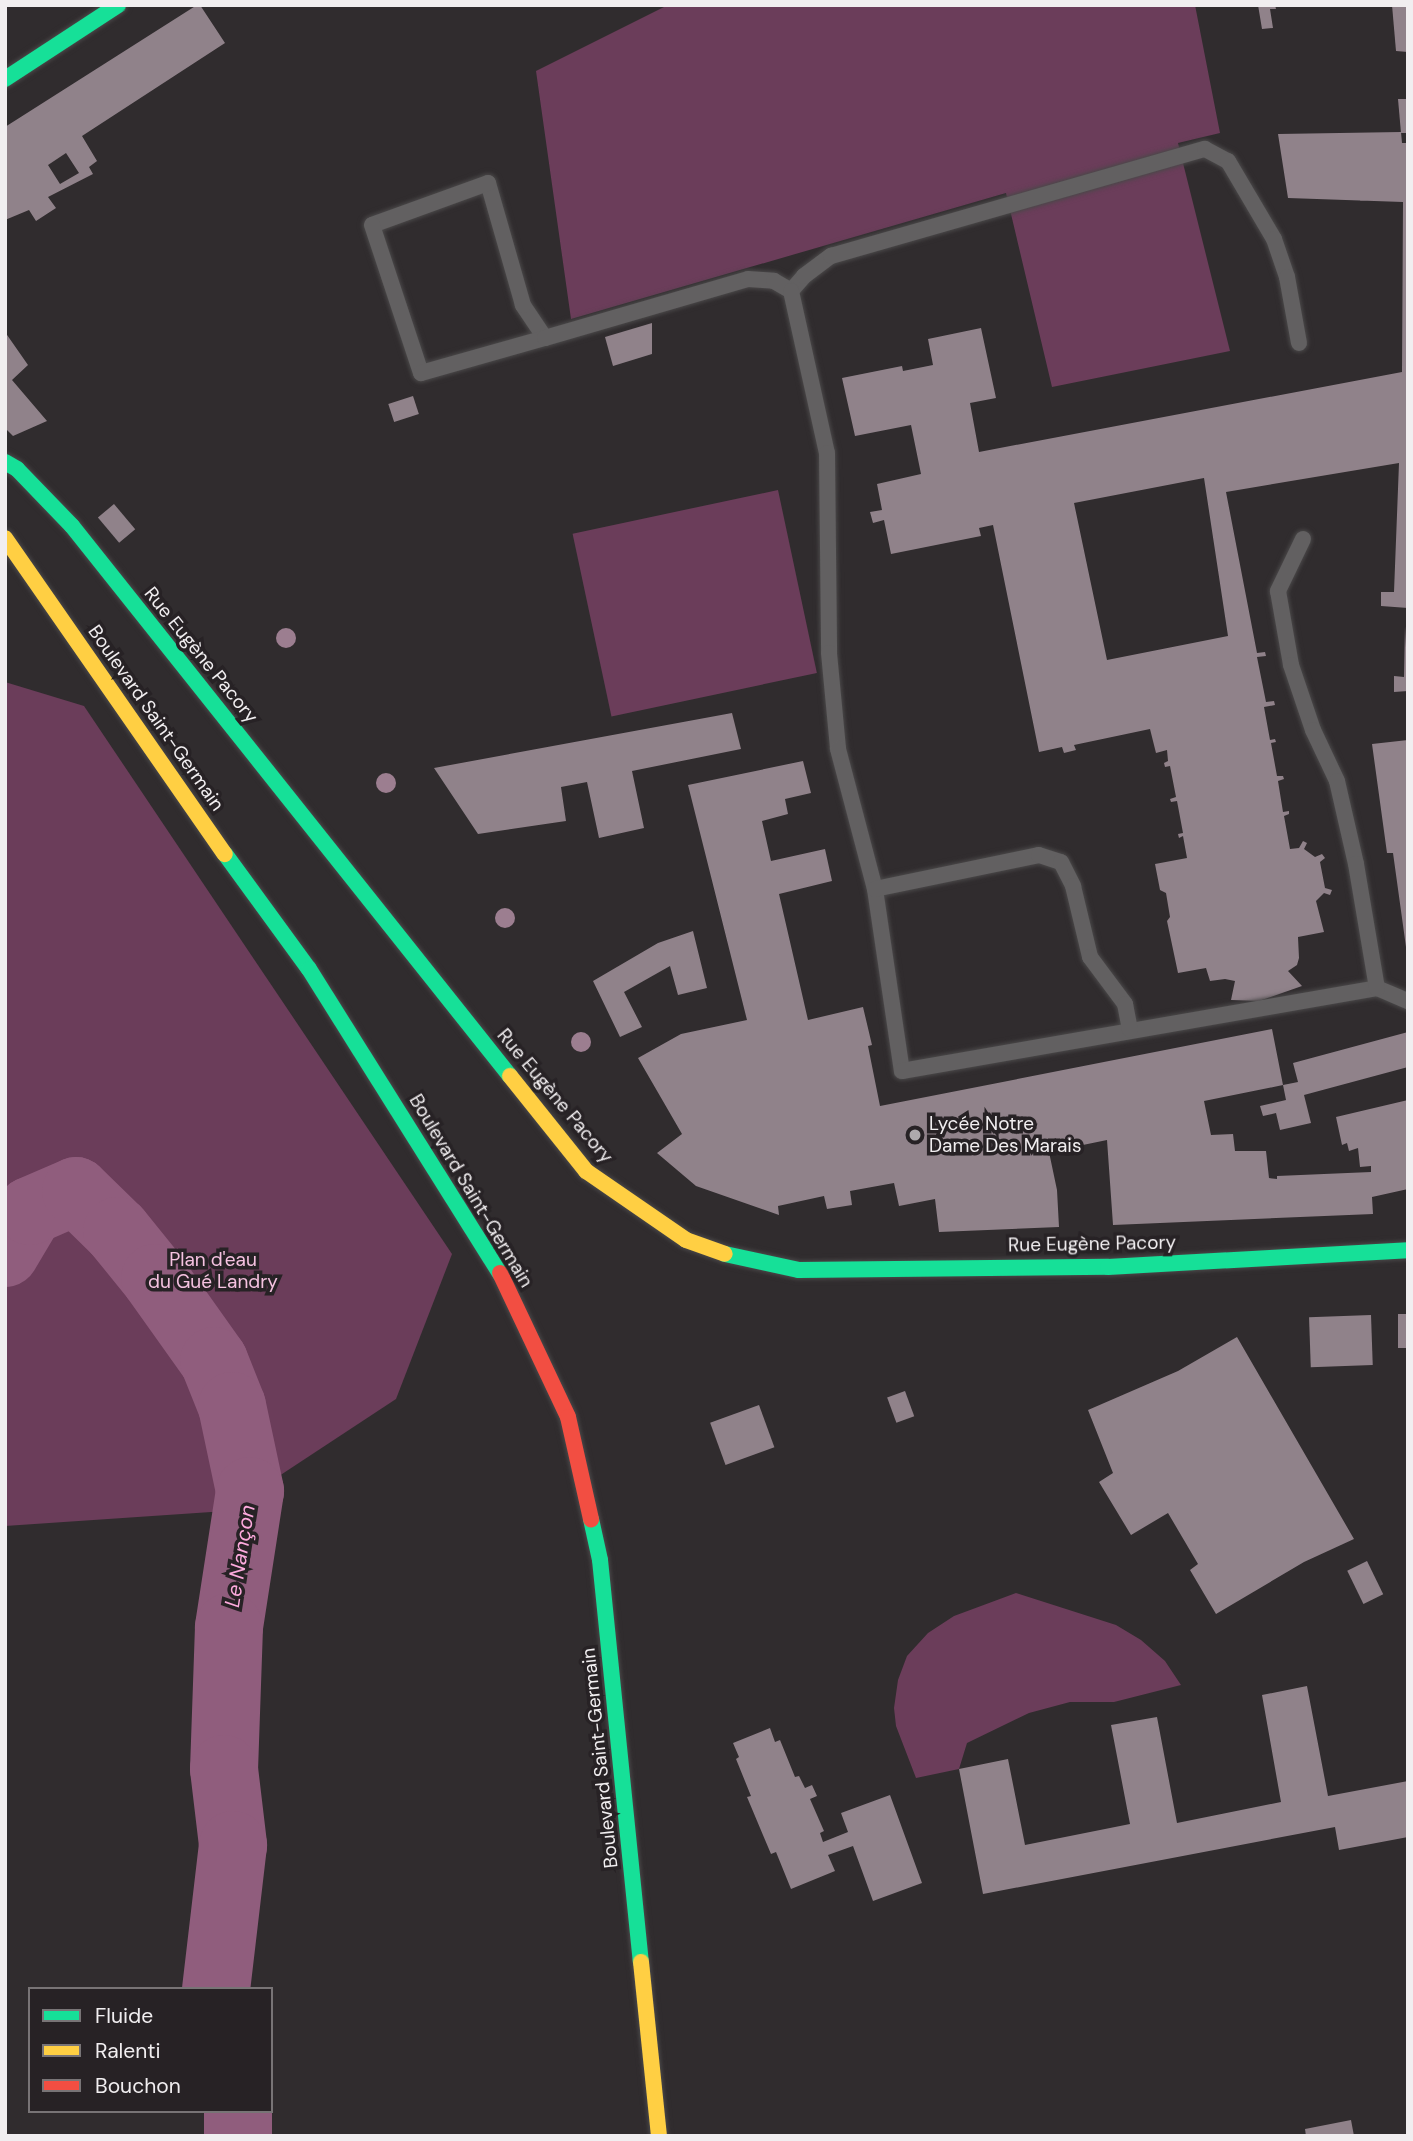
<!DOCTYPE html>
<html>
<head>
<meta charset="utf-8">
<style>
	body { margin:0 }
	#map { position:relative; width:1413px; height:2141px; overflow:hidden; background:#302c2e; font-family:"DM Sans",sans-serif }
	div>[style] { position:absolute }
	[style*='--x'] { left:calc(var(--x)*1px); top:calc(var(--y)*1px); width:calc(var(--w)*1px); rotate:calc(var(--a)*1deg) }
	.green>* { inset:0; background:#6b3d5a; transform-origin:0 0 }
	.river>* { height:68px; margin:-34px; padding:0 34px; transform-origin:34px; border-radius:34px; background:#905d7d }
	.building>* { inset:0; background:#90828a; transform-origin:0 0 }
	.roads { filter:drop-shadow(0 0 2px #4a4849) drop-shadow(0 0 2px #4a4849) }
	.lane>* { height:16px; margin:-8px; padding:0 8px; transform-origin:8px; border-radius:8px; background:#626061 }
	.fast>* { height:16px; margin:-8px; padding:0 8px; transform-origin:8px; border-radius:8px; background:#16e098 }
	.slow>* { height:16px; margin:-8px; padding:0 8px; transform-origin:8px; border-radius:8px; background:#ffcf43 }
	.jam>* { height:16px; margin:-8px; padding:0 8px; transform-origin:8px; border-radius:8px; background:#f24e42 }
	.trees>* { width:20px; height:20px; margin:-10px; border-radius:50%; background:#9c7e90 }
	.dots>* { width:19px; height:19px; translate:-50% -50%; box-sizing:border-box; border:4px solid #272225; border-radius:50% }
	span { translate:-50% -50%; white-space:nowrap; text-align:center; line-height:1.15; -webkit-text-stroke:7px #272225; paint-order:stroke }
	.street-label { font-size:19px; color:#f1eef0 }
	.poi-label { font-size:19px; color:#f1eef0 }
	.left { translate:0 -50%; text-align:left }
	.park-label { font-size:19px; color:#f5c2e0 }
	.water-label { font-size:21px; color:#fdaadd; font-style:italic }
	.frame { position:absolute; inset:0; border:7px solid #f1eef0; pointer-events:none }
	.legend { position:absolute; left:28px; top:1987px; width:245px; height:126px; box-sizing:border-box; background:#272225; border:2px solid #787476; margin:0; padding:9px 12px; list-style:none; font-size:21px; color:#f1eef0 }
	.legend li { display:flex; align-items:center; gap:14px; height:35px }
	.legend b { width:35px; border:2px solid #787476 }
</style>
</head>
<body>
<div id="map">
	<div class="green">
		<div style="clip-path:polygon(668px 5px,1195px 5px,1220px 133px,1178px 143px,1230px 351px,1052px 387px,1006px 193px,571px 319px,536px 71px)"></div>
		<div style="left:778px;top:490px;width:187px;height:210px;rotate:78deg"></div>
		<div style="clip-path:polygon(5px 682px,84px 706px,452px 1254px,396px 1399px,226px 1511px,5px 1526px)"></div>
		<div style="clip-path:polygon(1016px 1593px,1116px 1625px,1141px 1640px,1165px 1661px,1181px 1685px,1114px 1702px,1070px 1702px,1029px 1713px,967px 1743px,959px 1769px,916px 1778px,896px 1726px,894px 1708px,898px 1680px,907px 1656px,928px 1633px,954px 1616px)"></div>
	</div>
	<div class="river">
		<div style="--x:5;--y:1253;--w:49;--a:-59.2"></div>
		<div style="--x:30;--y:1211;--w:50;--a:-23.5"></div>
		<div style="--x:76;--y:1191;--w:57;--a:44.3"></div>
		<div style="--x:117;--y:1231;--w:60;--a:51"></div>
		<div style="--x:155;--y:1278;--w:102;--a:54.6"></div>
		<div style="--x:214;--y:1361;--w:48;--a:68.2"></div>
		<div style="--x:232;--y:1406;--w:87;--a:78"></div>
		<div style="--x:250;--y:1491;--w:138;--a:98.8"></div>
		<div style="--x:229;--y:1627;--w:142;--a:92"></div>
		<div style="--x:224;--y:1769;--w:77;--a:83.2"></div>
		<div style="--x:233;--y:1845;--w:145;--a:96.7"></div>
		<div style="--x:238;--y:2111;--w:25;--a:90"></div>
	</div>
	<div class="building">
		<div style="clip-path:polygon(evenodd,197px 5px,200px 5px,225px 43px,82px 136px,97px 161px,89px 167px,93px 174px,48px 197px,56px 208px,36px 221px,29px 210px,5px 220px,5px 127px,197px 5px,66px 153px,79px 173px,60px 184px,48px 165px,66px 153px)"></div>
		<div style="clip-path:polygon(1258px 5px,1275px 5px,1276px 9px,1270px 9px,1273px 28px,1262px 29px)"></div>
		<div style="clip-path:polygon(1392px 5px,1408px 5px,1408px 52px,1396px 51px)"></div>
		<div style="clip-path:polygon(1398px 99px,1408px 99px,1408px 133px,1401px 133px)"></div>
		<div style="clip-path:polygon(evenodd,1401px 132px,1402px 143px,1408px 143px,1408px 608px,1381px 606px,1381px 592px,1394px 592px,1399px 463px,1226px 492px,1257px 653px,1265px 652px,1266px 656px,1257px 657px,1266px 702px,1274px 701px,1275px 705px,1264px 707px,1270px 740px,1275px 739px,1276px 742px,1271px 743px,1277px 776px,1283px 776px,1284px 779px,1278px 781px,1283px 812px,1289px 811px,1289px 814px,1284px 816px,1290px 849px,1299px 848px,1303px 841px,1307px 843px,1304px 849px,1315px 857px,1322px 854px,1325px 858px,1320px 862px,1325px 888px,1332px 890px,1330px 895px,1324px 893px,1316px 901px,1324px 932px,1298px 937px,1299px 958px,1297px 965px,1288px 971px,1302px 986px,1259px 1001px,1231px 1000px,1235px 981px,1225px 979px,1210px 981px,1206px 968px,1178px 973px,1167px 921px,1170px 917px,1166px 893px,1160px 890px,1155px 864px,1187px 858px,1183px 836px,1179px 838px,1178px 834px,1183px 833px,1177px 801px,1171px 802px,1170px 799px,1176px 797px,1170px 766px,1165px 767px,1164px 763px,1168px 761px,1167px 750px,1156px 753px,1150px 729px,1074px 745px,1076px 750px,1064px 753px,1062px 747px,1039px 752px,993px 525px,979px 528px,981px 536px,891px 554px,884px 520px,873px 523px,870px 512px,882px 510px,877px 484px,921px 474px,911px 425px,855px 436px,842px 378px,902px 366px,903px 371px,933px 365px,928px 339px,981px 328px,996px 398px,970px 403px,979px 452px,1402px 372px,1403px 202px,1288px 198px,1278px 134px,1401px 132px,1204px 478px,1228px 636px,1107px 660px,1074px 503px,1204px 478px)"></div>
		<div style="clip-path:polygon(652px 323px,652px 354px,613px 366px,605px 337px)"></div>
		<div style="clip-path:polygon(5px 332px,28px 365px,12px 380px,47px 421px,13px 436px,5px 428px)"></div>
		<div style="left:413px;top:396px;width:19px;height:26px;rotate:72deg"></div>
		<div style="left:114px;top:504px;width:33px;height:21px;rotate:50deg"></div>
		<div style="clip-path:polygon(1405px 626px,1408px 691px,1394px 692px,1394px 676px,1404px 677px)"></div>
		<div style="clip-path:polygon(732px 713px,741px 749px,632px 771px,644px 828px,599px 838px,587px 782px,561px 787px,566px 821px,478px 834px,434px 768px)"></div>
		<div style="clip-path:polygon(1408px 740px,1408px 947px,1406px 947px,1393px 853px,1387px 853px,1372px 744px)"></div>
		<div style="clip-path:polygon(803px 761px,811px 793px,785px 799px,788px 814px,762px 821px,771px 861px,825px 849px,832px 881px,779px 894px,808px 1020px,863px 1007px,872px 1045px,868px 1046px,880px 1106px,1272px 1029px,1283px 1085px,1298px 1082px,1293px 1063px,1408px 1032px,1408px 1067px,1304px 1095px,1311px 1123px,1280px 1130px,1276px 1113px,1263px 1116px,1260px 1106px,1286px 1100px,1283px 1085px,1204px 1101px,1211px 1135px,1233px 1134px,1235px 1151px,1266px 1151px,1269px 1178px,1277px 1179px,1277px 1176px,1371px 1172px,1371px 1166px,1360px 1167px,1358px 1148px,1349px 1151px,1347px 1143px,1342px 1145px,1336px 1117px,1408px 1100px,1408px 1189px,1372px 1197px,1373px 1214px,1113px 1225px,1107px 1140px,1049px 1152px,1057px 1190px,1059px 1227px,939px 1232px,935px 1199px,899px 1206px,894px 1183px,850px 1191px,852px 1205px,827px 1209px,824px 1196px,778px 1206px,779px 1215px,696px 1186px,657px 1153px,682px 1134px,638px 1058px,681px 1034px,747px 1020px,688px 785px)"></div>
		<div style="clip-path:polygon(693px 931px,707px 988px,678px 995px,670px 966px,624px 992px,642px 1027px,620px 1037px,593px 981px,658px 943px)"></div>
		<div style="left:1398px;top:1314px;width:10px;height:34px"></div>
		<div style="left:1371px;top:1315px;width:50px;height:62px;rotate:88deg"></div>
		<div style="clip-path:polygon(1237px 1337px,1354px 1539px,1304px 1562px,1216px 1614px,1190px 1570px,1198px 1564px,1168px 1513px,1131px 1535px,1099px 1482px,1113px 1473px,1088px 1410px,1178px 1371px)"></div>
		<div style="left:905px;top:1391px;width:27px;height:19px;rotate:70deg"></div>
		<div style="left:759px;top:1405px;width:45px;height:52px;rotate:70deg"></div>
		<div style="left:1367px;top:1561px;width:37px;height:22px;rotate:64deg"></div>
		<div style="clip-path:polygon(1307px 1686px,1328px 1796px,1408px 1781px,1408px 1837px,1339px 1850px,1335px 1827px,983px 1894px,959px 1769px,1008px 1759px,1025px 1845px,1130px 1824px,1111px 1725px,1157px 1717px,1177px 1823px,1281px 1802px,1262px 1695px)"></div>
		<div style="clip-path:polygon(770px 1728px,775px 1742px,780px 1740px,795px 1777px,799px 1776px,805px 1788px,812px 1785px,817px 1796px,810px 1799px,824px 1831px,820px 1833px,823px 1842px,848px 1832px,841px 1813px,890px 1795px,922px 1883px,873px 1901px,853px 1846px,828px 1855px,835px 1871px,791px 1889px,776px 1852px,771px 1854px,747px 1797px,751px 1796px,736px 1759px,739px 1757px,733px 1743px)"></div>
		<div style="clip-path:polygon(1351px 2120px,1354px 2136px,1306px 2136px,1305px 2129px)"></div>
	</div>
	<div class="roads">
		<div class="lane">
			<div style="--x:791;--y:291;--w:20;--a:-49"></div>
			<div style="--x:804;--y:276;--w:34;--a:-37"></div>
			<div style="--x:831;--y:256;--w:389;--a:-16"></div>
			<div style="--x:1205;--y:149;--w:26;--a:28"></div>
			<div style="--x:1228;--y:161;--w:91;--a:59.5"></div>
			<div style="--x:1274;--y:239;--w:40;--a:71.1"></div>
			<div style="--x:1287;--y:277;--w:67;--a:79.7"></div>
			<div style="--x:545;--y:338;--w:40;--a:-124"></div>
			<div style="--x:523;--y:305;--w:127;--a:-106"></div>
			<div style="--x:488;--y:183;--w:123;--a:160.1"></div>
			<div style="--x:372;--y:225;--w:156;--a:71.7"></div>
			<div style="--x:421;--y:373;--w:129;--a:-15.8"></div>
			<div style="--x:545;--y:338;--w:211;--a:-16.2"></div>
			<div style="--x:748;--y:279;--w:26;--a:4"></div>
			<div style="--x:774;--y:281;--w:20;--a:30"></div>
			<div style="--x:791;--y:291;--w:166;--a:77.5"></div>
			<div style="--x:827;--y:453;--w:200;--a:89.4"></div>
			<div style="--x:829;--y:653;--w:96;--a:84.6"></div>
			<div style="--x:838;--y:749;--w:145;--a:75.2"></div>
			<div style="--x:875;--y:889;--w:184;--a:81.6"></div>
			<div style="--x:902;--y:1071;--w:482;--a:-9.9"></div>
			<div style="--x:1377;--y:988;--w:34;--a:23"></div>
			<div style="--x:1303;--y:539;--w:58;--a:115.7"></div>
			<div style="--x:1278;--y:591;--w:75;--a:80"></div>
			<div style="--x:1291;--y:665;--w:69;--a:71.3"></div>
			<div style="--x:1313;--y:730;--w:56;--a:64.8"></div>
			<div style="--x:1337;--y:781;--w:85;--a:77.1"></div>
			<div style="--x:1356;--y:864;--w:126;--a:80.4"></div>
			<div style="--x:875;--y:889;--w:167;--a:-11.7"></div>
			<div style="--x:1039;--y:855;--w:23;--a:18"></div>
			<div style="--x:1061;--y:862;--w:27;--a:63"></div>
			<div style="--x:1073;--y:886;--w:73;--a:76.5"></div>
			<div style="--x:1090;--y:957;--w:59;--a:53.3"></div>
			<div style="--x:1125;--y:1004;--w:26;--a:79"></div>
		</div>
		<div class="fast">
			<div style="--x:5;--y:79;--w:135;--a:-33.2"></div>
			<div style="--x:5;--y:462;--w:14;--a:30"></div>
			<div style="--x:17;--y:469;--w:79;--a:46"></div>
			<div style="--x:72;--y:526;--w:703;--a:51.47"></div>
			<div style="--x:225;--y:854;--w:142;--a:53.9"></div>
			<div style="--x:309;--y:969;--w:359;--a:57.9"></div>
			<div style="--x:725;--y:1254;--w:76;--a:12.2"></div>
			<div style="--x:799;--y:1270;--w:309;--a:-0.6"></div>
			<div style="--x:1108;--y:1267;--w:300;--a:-3.2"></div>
			<div style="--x:591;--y:1519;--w:42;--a:77.6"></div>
			<div style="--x:600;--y:1560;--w:404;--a:84.2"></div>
		</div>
		<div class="slow">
			<div style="--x:5;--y:538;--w:385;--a:55.2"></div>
			<div style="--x:510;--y:1076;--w:122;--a:51.3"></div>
			<div style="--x:586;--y:1171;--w:121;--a:34.6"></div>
			<div style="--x:686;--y:1240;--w:41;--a:19.7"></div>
			<div style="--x:641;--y:1962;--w:175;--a:84.1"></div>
		</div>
		<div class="jam">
			<div style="--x:500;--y:1273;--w:159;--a:64.7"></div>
			<div style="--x:568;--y:1417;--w:105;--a:77.3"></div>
		</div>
	</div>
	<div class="trees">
		<div style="left:286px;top:638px"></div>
		<div style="left:386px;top:783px"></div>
		<div style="left:505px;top:918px"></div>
		<div style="left:581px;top:1042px"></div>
	</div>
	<div class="dots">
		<div style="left:915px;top:1135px;background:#adaaac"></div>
	</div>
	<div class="street-label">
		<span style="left:201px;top:655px;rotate:51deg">Rue Eugène Pacory</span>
		<span style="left:156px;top:718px;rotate:55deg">Boulevard Saint-Germain</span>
		<span style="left:555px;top:1096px;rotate:50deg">Rue Eugène Pacory</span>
		<span style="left:471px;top:1191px;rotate:59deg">Boulevard Saint-Germain</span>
		<span style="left:1092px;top:1244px;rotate:-1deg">Rue Eugène Pacory</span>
		<span style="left:600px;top:1758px;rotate:-96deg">Boulevard Saint-Germain</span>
	</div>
	<div class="poi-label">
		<span class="left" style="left:929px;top:1135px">Lycée Notre<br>Dame Des Marais</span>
	</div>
	<div class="park-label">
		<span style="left:213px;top:1271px">Plan d'eau<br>du Gué Landry</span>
	</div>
	<div class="water-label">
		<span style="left:240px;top:1556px;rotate:-81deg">Le Nançon</span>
	</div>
	<div class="frame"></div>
	<ul class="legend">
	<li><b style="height:9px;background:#16e098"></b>Fluide</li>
	<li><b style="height:9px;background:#ffcf43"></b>Ralenti</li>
	<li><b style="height:9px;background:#f24e42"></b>Bouchon</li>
	</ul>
</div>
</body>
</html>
